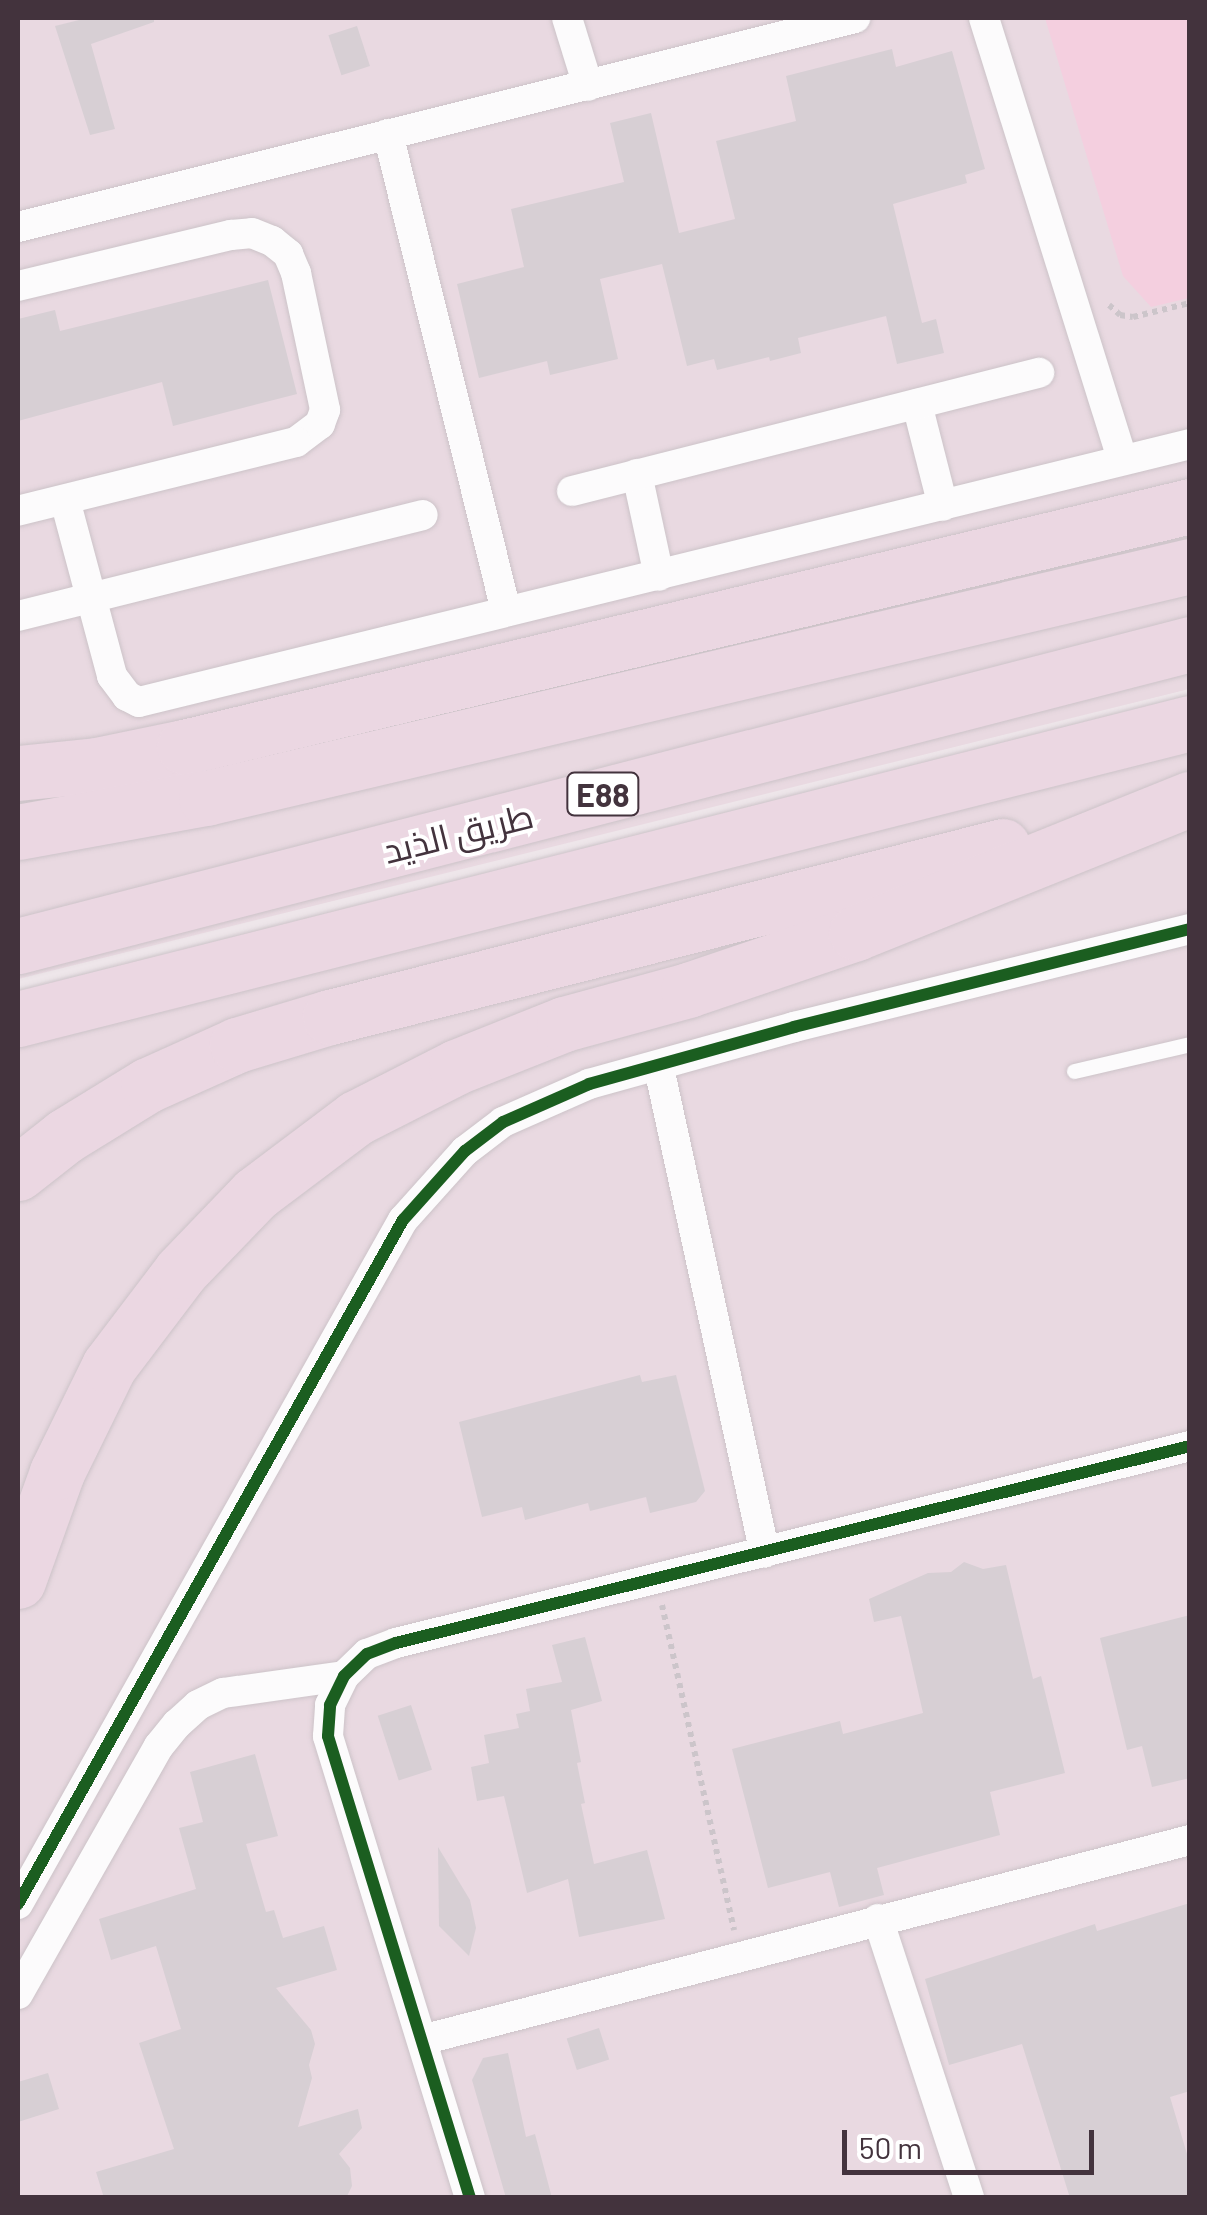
<!DOCTYPE html>
<html>
<head>
<meta charset="utf-8">
<style>
	body { margin:0 }
	#map { position:relative; width:1207px; height:2215px; overflow:hidden; background:#eee6ea; font-family:Barlow,Cairo,sans-serif }
	div>[style] { position:absolute }
	[style*='--x'] { left:calc(var(--x)*1px); top:calc(var(--y)*1px); width:calc(var(--w)*1px); rotate:calc(var(--a)*1deg) }
	.residential>* { inset:0; background:#e9d9e1 }
	.sand>* { inset:0; background:#f4cfdf }
	.building>* { inset:0; background:#d7cfd4; transform-origin:0 0 }
	.path>* { height:6px; margin-top:-3px; transform-origin:0; background:repeating-linear-gradient(90deg,#ccc5ca 0 5px,transparent 0 10px) }
	.roads { filter:drop-shadow(0 0 2px #ccc3c8) drop-shadow(0 0 2px #ccc3c8) }
	.service>* { height:15px; margin:-7.5px; padding:0 7.5px; transform-origin:7.5px; border-radius:7.5px; background:#fcfbfc }
	.minor>* { height:30px; margin:-15px; padding:0 15px; transform-origin:15px; border-radius:15px; background:#fcfbfc }
	.motorway>* { height:55px; margin:-27.5px; padding:0 27.5px; transform-origin:27.5px; border-radius:27.5px; background:#ebd7e2 }
	.cycleway>* { height:12px; margin:-6px; padding:0 6px; transform-origin:6px; border-radius:6px; background:#1b5e20 }
	span { translate:-50% -50%; white-space:nowrap; text-align:center; line-height:1.15; -webkit-text-stroke:8px #fff; paint-order:stroke }
	.shield-label span { padding:2px 8px; background:#fff; border:2px solid; border-radius:8px; -webkit-text-stroke-width:0 }
	.shield-label { font-size:32px; color:#43333d; font-weight:700 }
	.street-label { font-size:35px; color:#43333d }
	.frame { position:absolute; inset:0; border:20px solid #43333d; pointer-events:none }
	.scale { position:absolute; left:842px; top:2130px; width:252px; height:45px; box-sizing:border-box; border:5px solid #43333d; border-top:0; padding-left:12px; font-size:30px; line-height:35px; white-space:nowrap; color:#43333d; -webkit-text-stroke:8px #fff; paint-order:stroke }
</style>
</head>
<body>
<div id="map">
	<div class="residential">
		<div style="clip-path:polygon(18px 18px,1189px 18px,1189px 689px,18px 979px)"></div>
		<div style="clip-path:polygon(1189px 699px,1189px 2197px,18px 2197px,18px 992px)"></div>
	</div>
	<div class="sand">
		<div style="clip-path:polygon(1045px 18px,1189px 18px,1189px 298px,1151px 307px,1123px 276px)"></div>
	</div>
	<div class="building">
		<div style="clip-path:polygon(87px 18px,154px 18px,154px 22px,91px 44px,115px 129px,90px 135px,55px 26px)"></div>
		<div style="left:357px;top:26px;width:42px;height:30px;rotate:72deg"></div>
		<div style="clip-path:polygon(892px 49px,896px 67px,952px 51px,985px 169px,965px 175px,967px 183px,893px 204px,922px 323px,936px 319px,944px 353px,897px 364px,886px 316px,798px 338px,801px 353px,770px 361px,769px 357px,717px 370px,714px 359px,687px 366px,662px 264px,600px 279px,618px 359px,550px 375px,547px 361px,479px 378px,457px 284px,524px 267px,511px 209px,624px 182px,610px 123px,651px 113px,679px 233px,735px 219px,716px 141px,796px 121px,786px 76px)"></div>
		<div style="clip-path:polygon(268px 280px,297px 394px,173px 426px,162px 382px,18px 421px,18px 319px,55px 310px,60px 331px)"></div>
		<div style="clip-path:polygon(640px 1375px,642px 1382px,676px 1375px,705px 1491px,696px 1502px,650px 1513px,646px 1497px,590px 1511px,588px 1503px,525px 1520px,522px 1507px,482px 1517px,459px 1422px)"></div>
		<div style="clip-path:polygon(964px 1562px,983px 1569px,1006px 1565px,1033px 1679px,1041px 1676px,1065px 1773px,990px 1792px,1000px 1835px,877px 1868px,884px 1895px,839px 1907px,830px 1872px,768px 1888px,732px 1749px,840px 1721px,843px 1734px,923px 1713px,901px 1616px,874px 1622px,869px 1599px,928px 1573px,951px 1572px)"></div>
		<div style="clip-path:polygon(1190px 1615px,1190px 1778px,1152px 1787px,1142px 1746px,1127px 1750px,1100px 1638px)"></div>
		<div style="clip-path:polygon(585px 1637px,602px 1701px,571px 1710px,581px 1762px,577px 1763px,585px 1803px,581px 1804px,594px 1864px,647px 1850px,665px 1919px,579px 1937px,568px 1879px,527px 1893px,504px 1796px,477px 1801px,471px 1767px,489px 1763px,484px 1735px,519px 1728px,516px 1714px,530px 1711px,526px 1689px,562px 1682px,552px 1645px)"></div>
		<div style="left:411px;top:1705px;width:68px;height:35px;rotate:72deg"></div>
		<div style="clip-path:polygon(255px 1754px,278px 1836px,246px 1844px,266px 1912px,274px 1910px,283px 1938px,324px 1926px,337px 1970px,276px 1988px,311px 2030px,315px 2044px,309px 2065px,312px 2078px,298px 2127px,358px 2109px,362px 2128px,339px 2154px,350px 2168px,352px 2186px,346px 2198px,104px 2198px,96px 2172px,174px 2149px,139px 2043px,181px 2029px,156px 1946px,111px 1960px,99px 1919px,196px 1889px,179px 1828px,203px 1822px,190px 1772px)"></div>
		<div style="clip-path:polygon(438px 1847px,470px 1900px,476px 1928px,469px 1956px,439px 1926px)"></div>
		<div style="clip-path:polygon(1190px 1903px,1190px 2091px,1170px 2097px,1190px 2164px,1190px 2198px,1070px 2198px,1022px 2044px,949px 2065px,925px 1979px,1095px 1924px,1097px 1931px)"></div>
		<div style="left:599px;top:2028px;width:33px;height:34px;rotate:72deg"></div>
		<div style="clip-path:polygon(508px 2053px,526px 2137px,535px 2134px,552px 2198px,506px 2198px,472px 2080px,483px 2058px)"></div>
		<div style="clip-path:polygon(48px 2073px,59px 2109px,18px 2122px,18px 2082px)"></div>
	</div>
	<div class="path">
		<div style="--x:1109;--y:305;--w:15;--a:42"></div>
		<div style="--x:1120;--y:315;--w:13;--a:9"></div>
		<div style="--x:1133;--y:317;--w:59;--a:-13.8"></div>
		<div style="--x:662;--y:1605;--w:333;--a:77.5"></div>
	</div>
	<div class="roads">
		<div class="service">
			<div style="--x:1074;--y:1071;--w:119;--a:-13.1"></div>
		</div>
		<div class="minor">
			<div style="--x:567;--y:18;--w:71;--a:72.8"></div>
			<div style="--x:984;--y:18;--w:462;--a:72.6"></div>
			<div style="--x:388;--y:134;--w:492;--a:76.1"></div>
			<div style="--x:18;--y:227;--w:863;--a:-14.02"></div>
			<div style="--x:18;--y:286;--w:219;--a:-13.5"></div>
			<div style="--x:231;--y:235;--w:21;--a:-5"></div>
			<div style="--x:252;--y:233;--w:22;--a:22"></div>
			<div style="--x:272;--y:241;--w:21;--a:39"></div>
			<div style="--x:288;--y:254;--w:21;--a:67"></div>
			<div style="--x:296;--y:273;--w:140;--a:78"></div>
			<div style="--x:325;--y:410;--w:15;--a:110"></div>
			<div style="--x:320;--y:424;--w:30;--a:143"></div>
			<div style="--x:296;--y:442;--w:286;--a:166.1"></div>
			<div style="--x:917;--y:404;--w:105;--a:75.7"></div>
			<div style="--x:637;--y:474;--w:104;--a:77.8"></div>
			<div style="--x:572;--y:491;--w:482;--a:-14.2"></div>
			<div style="--x:65;--y:500;--w:182;--a:75"></div>
			<div style="--x:112;--y:676;--w:25;--a:53"></div>
			<div style="--x:127;--y:696;--w:13;--a:27"></div>
			<div style="--x:139;--y:702;--w:1082;--a:-13.79"></div>
			<div style="--x:18;--y:616;--w:417;--a:-14"></div>
			<div style="--x:659;--y:1068;--w:496;--a:77.7"></div>
			<div style="--x:18;--y:1904;--w:785;--a:-60.63"></div>
			<div style="--x:403;--y:1220;--w:93;--a:-48.1"></div>
			<div style="--x:465;--y:1151;--w:48;--a:-37.3"></div>
			<div style="--x:503;--y:1122;--w:94;--a:-23.8"></div>
			<div style="--x:589;--y:1084;--w:213;--a:-15.5"></div>
			<div style="--x:794;--y:1027;--w:408;--a:-13.9"></div>
			<div style="--x:878;--y:1919;--w:293;--a:71.9"></div>
			<div style="--x:18;--y:1994;--w:285;--a:-60.4"></div>
			<div style="--x:159;--y:1746;--w:28;--a:-51"></div>
			<div style="--x:177;--y:1724;--w:28;--a:-42"></div>
			<div style="--x:198;--y:1705;--w:28;--a:-26"></div>
			<div style="--x:223;--y:1693;--w:122;--a:-8"></div>
			<div style="--x:422;--y:2040;--w:794;--a:-14.6"></div>
			<div style="--x:470;--y:2198;--w:483;--a:-107.1"></div>
			<div style="--x:328;--y:1736;--w:31;--a:-86"></div>
			<div style="--x:330;--y:1705;--w:32;--a:-64"></div>
			<div style="--x:344;--y:1676;--w:32;--a:-44"></div>
			<div style="--x:367;--y:1654;--w:31;--a:-21"></div>
			<div style="--x:396;--y:1643;--w:818;--a:-13.93"></div>
		</div>
		<div class="motorway">
			<div style="--x:18;--y:773;--w:79;--a:-5.8"></div>
			<div style="--x:97;--y:765;--w:89;--a:-11.7"></div>
			<div style="--x:184;--y:747;--w:1034;--a:-13.47"></div>
			<div style="--x:18;--y:832;--w:191;--a:-10.3"></div>
			<div style="--x:206;--y:798;--w:1011;--a:-13.27"></div>
			<div style="--x:18;--y:946;--w:1210;--a:-14.45"></div>
			<div style="--x:18;--y:1019;--w:1209;--a:-14.17"></div>
			<div style="--x:18;--y:1173;--w:60;--a:-38.2"></div>
			<div style="--x:65;--y:1136;--w:97;--a:-31.6"></div>
			<div style="--x:148;--y:1085;--w:98;--a:-24.2"></div>
			<div style="--x:237;--y:1045;--w:97;--a:-16.8"></div>
			<div style="--x:330;--y:1017;--w:694;--a:-14.26"></div>
			<div style="--x:18;--y:1581;--w:116;--a:-70.3"></div>
			<div style="--x:57;--y:1472;--w:118;--a:-63.9"></div>
			<div style="--x:109;--y:1366;--w:119;--a:-52.8"></div>
			<div style="--x:181;--y:1271;--w:107;--a:-46.1"></div>
			<div style="--x:255;--y:1194;--w:126;--a:-37"></div>
			<div style="--x:356;--y:1118;--w:112;--a:-27"></div>
			<div style="--x:456;--y:1067;--w:116;--a:-21.7"></div>
			<div style="--x:564;--y:1024;--w:129;--a:-15.3"></div>
			<div style="--x:688;--y:990;--w:177;--a:-18.7"></div>
			<div style="--x:856;--y:933;--w:360;--a:-21.9"></div>
		</div>
	</div>
	<div class="cycleway">
		<div style="--x:18;--y:1904;--w:785;--a:-60.63"></div>
		<div style="--x:403;--y:1220;--w:93;--a:-48.1"></div>
		<div style="--x:465;--y:1151;--w:48;--a:-37.3"></div>
		<div style="--x:503;--y:1122;--w:94;--a:-23.8"></div>
		<div style="--x:589;--y:1084;--w:213;--a:-15.5"></div>
		<div style="--x:794;--y:1027;--w:408;--a:-13.9"></div>
		<div style="--x:470;--y:2198;--w:483;--a:-107.1"></div>
		<div style="--x:328;--y:1736;--w:31;--a:-86"></div>
		<div style="--x:330;--y:1705;--w:32;--a:-64"></div>
		<div style="--x:344;--y:1676;--w:32;--a:-44"></div>
		<div style="--x:367;--y:1654;--w:31;--a:-21"></div>
		<div style="--x:396;--y:1643;--w:818;--a:-13.93"></div>
	</div>
	<div class="shield-label">
		<span style="left:603px;top:794px">E88</span>
	</div>
	<div class="street-label">
		<span style="left:458px;top:832px;rotate:-14deg">طريق الذيد</span>
	</div>
	<div class="frame"></div>
	<div class="scale">50 m</div>
</div>
</body>
</html>
